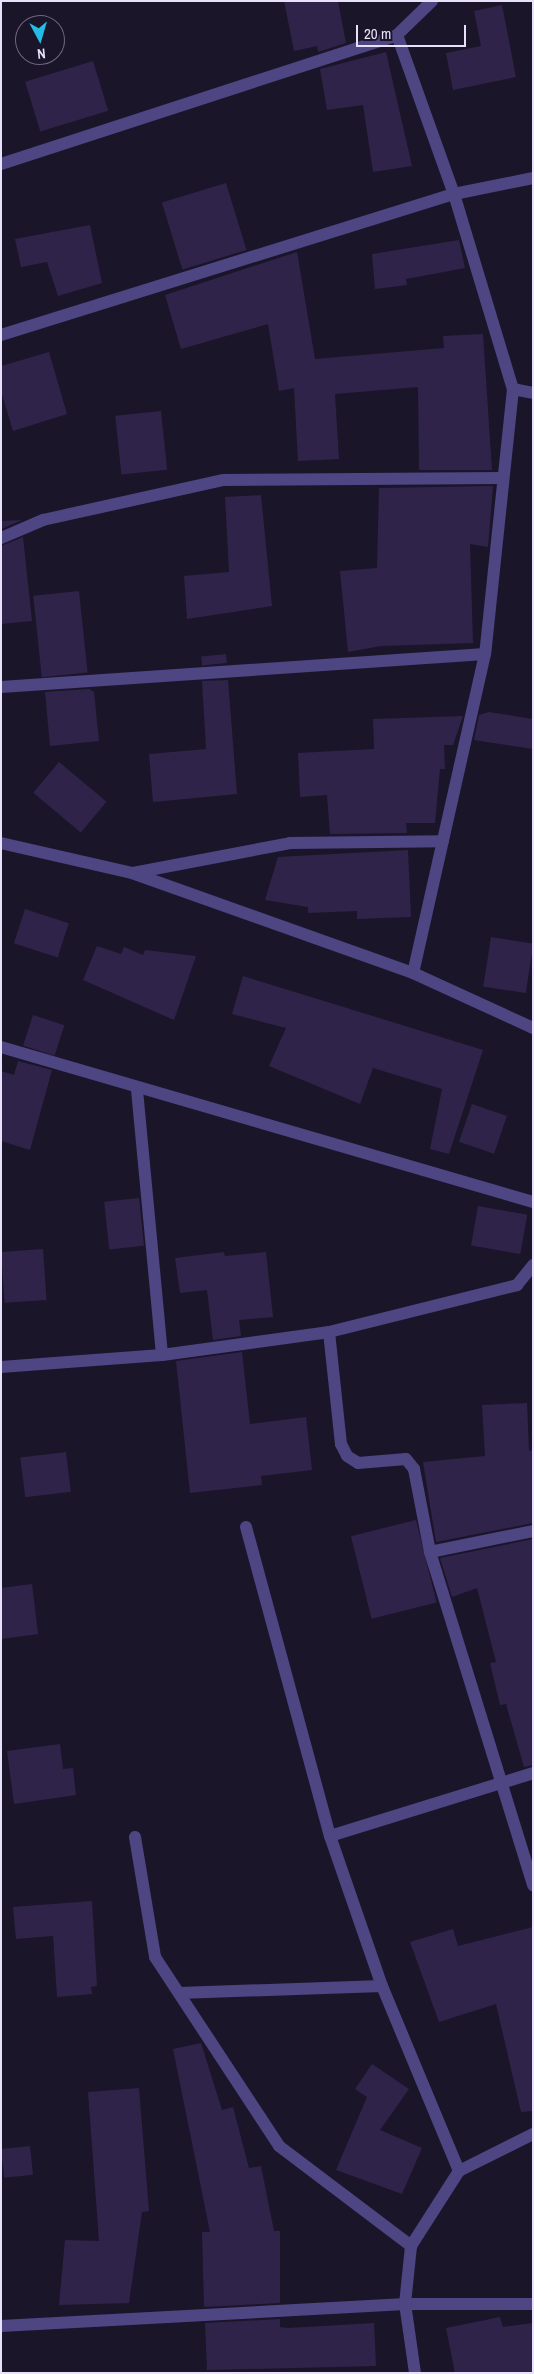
<!DOCTYPE html>
<html>
<head>
<meta charset="utf-8">
<style>
	body { margin:0 }
	#map { position:relative; width:534px; height:2374px; overflow:hidden; background:#1b152a; font-family:"Archivo Narrow",sans-serif }
	div>[style] { position:absolute }
	[style*='--x'] { left:calc(var(--x)*1px); top:calc(var(--y)*1px); width:calc(var(--w)*1px); rotate:calc(var(--a)*1deg) }
	.building>* { inset:0; background:#2f2349; transform-origin:0 0 }
	.minor>* { height:12px; margin:-6px; padding:0 6px; transform-origin:6px; border-radius:6px; background:#4e4583 }
	span { translate:-50% -50%; white-space:nowrap; text-align:center; line-height:1.15; -webkit-text-stroke:5px #1b152a; paint-order:stroke }
	.frame { position:absolute; inset:0; border:2px solid #e7e1fb; pointer-events:none }
	.north { position:absolute; left:15px; top:15px; width:50px; height:50px; box-sizing:border-box; background:#1b152a; border:1px solid #6d677e; border-radius:50%; rotate:174deg; font-size:14px; font-weight:700; line-height:20px; text-align:center; color:#e7e1fb }
	.north::after { content:''; display:block; margin:auto; width:18px; height:22px; background:#23bce5; clip-path:polygon(50% 0,100% 100%,50% 72%,0 100%) }
	.scale { position:absolute; left:356px; top:25px; width:110px; height:22px; box-sizing:border-box; border:2px solid #e7e1fb; border-top:0; padding-left:6px; font-size:15px; line-height:18px; white-space:nowrap; color:#e7e1fb; -webkit-text-stroke:4px #1b152a; paint-order:stroke }
</style>
</head>
<body>
<div id="map">
	<div class="building">
		<div style="clip-path:polygon(284px 1px,338px 1px,346px 43px,318px 52px,317px 46px,294px 51px)"></div>
		<div style="clip-path:polygon(502px 5px,516px 77px,453px 90px,446px 53px,481px 46px,474px 11px)"></div>
		<div style="clip-path:polygon(386px 52px,412px 166px,373px 172px,363px 105px,327px 110px,320px 69px)"></div>
		<div style="left:93px;top:61px;width:52px;height:71px;rotate:73deg"></div>
		<div style="left:226px;top:183px;width:70px;height:67px;rotate:73deg"></div>
		<div style="clip-path:polygon(90px 225px,102px 283px,58px 296px,47px 262px,21px 267px,15px 239px)"></div>
		<div style="clip-path:polygon(459px 240px,465px 268px,406px 279px,407px 285px,375px 289px,372px 254px)"></div>
		<div style="clip-path:polygon(297px 252px,315px 359px,444px 348px,443px 336px,483px 334px,492px 470px,419px 470px,418px 387px,335px 394px,339px 459px,298px 461px,294px 388px,279px 391px,268px 324px,181px 349px,165px 295px)"></div>
		<div style="clip-path:polygon(49px 352px,67px 414px,13px 431px,1px 391px,1px 366px)"></div>
		<div style="left:161px;top:411px;width:59px;height:46px;rotate:84deg"></div>
		<div style="clip-path:polygon(493px 486px,488px 547px,470px 544px,473px 643px,381px 646px,348px 652px,340px 571px,377px 568px,379px 488px)"></div>
		<div style="clip-path:polygon(261px 495px,272px 606px,187px 619px,184px 576px,229px 572px,225px 497px)"></div>
		<div style="clip-path:polygon(21px 520px,22px 520px,1px 529px,1px 521px)"></div>
		<div style="clip-path:polygon(23px 537px,32px 621px,1px 624px,1px 546px)"></div>
		<div style="left:79px;top:591px;width:82px;height:46px;rotate:84deg"></div>
		<div style="left:226px;top:654px;width:9px;height:25px;rotate:84deg"></div>
		<div style="clip-path:polygon(228px 680px,237px 794px,153px 802px,149px 754px,206px 749px,202px 681px)"></div>
		<div style="clip-path:polygon(89px 689px,94px 692px,99px 741px,50px 746px,45px 692px)"></div>
		<div style="clip-path:polygon(489px 712px,533px 719px,533px 749px,474px 740px,479px 715px)"></div>
		<div style="clip-path:polygon(463px 716px,453px 745px,444px 745px,445px 769px,440px 769px,435px 823px,406px 823px,407px 833px,330px 834px,327px 795px,300px 797px,298px 753px,374px 749px,373px 719px)"></div>
		<div style="left:59px;top:762px;width:62px;height:40px;rotate:40deg"></div>
		<div style="clip-path:polygon(408px 850px,411px 917px,357px 919px,357px 911px,308px 913px,308px 907px,265px 900px,278px 857px)"></div>
		<div style="left:25px;top:909px;width:46px;height:36px;rotate:18deg"></div>
		<div style="left:491px;top:937px;width:43px;height:50px;rotate:9deg"></div>
		<div style="clip-path:polygon(97px 946px,121px 954px,124px 947px,143px 955px,145px 950px,196px 956px,174px 1020px,83px 980px)"></div>
		<div style="clip-path:polygon(243px 976px,483px 1050px,449px 1154px,430px 1149px,442px 1089px,373px 1068px,360px 1104px,269px 1066px,286px 1028px,232px 1014px)"></div>
		<div style="left:33px;top:1015px;width:33px;height:32px;rotate:18deg"></div>
		<div style="clip-path:polygon(18px 1061px,52px 1070px,30px 1150px,1px 1141px,1px 1071px,14px 1075px)"></div>
		<div style="left:472px;top:1104px;width:37px;height:40px;rotate:19deg"></div>
		<div style="left:139px;top:1198px;width:48px;height:35px;rotate:84deg"></div>
		<div style="left:478px;top:1206px;width:50px;height:40px;rotate:10deg"></div>
		<div style="left:43px;top:1249px;width:51px;height:42px;rotate:86deg"></div>
		<div style="clip-path:polygon(224px 1252px,225px 1256px,266px 1252px,273px 1317px,239px 1320px,241px 1336px,213px 1340px,207px 1290px,180px 1293px,175px 1258px)"></div>
		<div style="clip-path:polygon(242px 1352px,250px 1424px,306px 1417px,312px 1470px,261px 1476px,262px 1485px,190px 1493px,176px 1361px)"></div>
		<div style="clip-path:polygon(527px 1403px,529px 1451px,533px 1450px,533px 1523px,436px 1542px,423px 1462px,485px 1456px,482px 1405px)"></div>
		<div style="left:66px;top:1452px;width:40px;height:46px;rotate:83deg"></div>
		<div style="left:416px;top:1520px;width:85px;height:67px;rotate:76deg"></div>
		<div style="clip-path:polygon(533px 1539px,533px 1765px,524px 1767px,506px 1704px,500px 1705px,490px 1663px,496px 1662px,477px 1588px,452px 1597px,440px 1558px)"></div>
		<div style="clip-path:polygon(32px 1584px,38px 1634px,1px 1639px,1px 1588px)"></div>
		<div style="clip-path:polygon(60px 1744px,63px 1769px,73px 1768px,76px 1795px,14px 1804px,7px 1751px)"></div>
		<div style="clip-path:polygon(92px 1901px,97px 1986px,91px 1987px,92px 1994px,57px 1997px,53px 1936px,16px 1939px,13px 1907px)"></div>
		<div style="clip-path:polygon(533px 1927px,533px 2111px,521px 2112px,496px 2004px,439px 2022px,410px 1942px,453px 1929px,458px 1946px)"></div>
		<div style="clip-path:polygon(201px 2043px,222px 2110px,233px 2107px,249px 2168px,261px 2166px,274px 2231px,280px 2231px,280px 2303px,204px 2307px,202px 2232px,210px 2232px,173px 2049px)"></div>
		<div style="clip-path:polygon(372px 2064px,409px 2089px,380px 2130px,422px 2148px,402px 2194px,336px 2170px,367px 2097px,355px 2089px)"></div>
		<div style="clip-path:polygon(139px 2088px,149px 2211px,142px 2212px,129px 2303px,59px 2305px,65px 2240px,99px 2241px,88px 2092px)"></div>
		<div style="left:30px;top:2146px;width:29px;height:29px;rotate:84deg"></div>
		<div style="clip-path:polygon(500px 2317px,503px 2327px,533px 2323px,533px 2373px,455px 2373px,446px 2328px)"></div>
		<div style="clip-path:polygon(280px 2319px,280px 2327px,288px 2328px,374px 2323px,376px 2366px,207px 2370px,205px 2323px)"></div>
	</div>
	<div class="minor">
		<div style="--x:397;--y:35;--w:169;--a:70.3"></div>
		<div style="--x:454;--y:194;--w:204;--a:73.2"></div>
		<div style="--x:513;--y:389;--w:266;--a:96"></div>
		<div style="--x:485;--y:654;--w:327;--a:102.7"></div>
		<div style="--x:1;--y:164;--w:416;--a:-18"></div>
		<div style="--x:397;--y:35;--w:49;--a:-44.2"></div>
		<div style="--x:1;--y:335;--w:474;--a:-17.3"></div>
		<div style="--x:454;--y:194;--w:81;--a:-11.4"></div>
		<div style="--x:513;--y:389;--w:20;--a:11"></div>
		<div style="--x:1;--y:538;--w:46;--a:-23.2"></div>
		<div style="--x:43;--y:520;--w:185;--a:-12.5"></div>
		<div style="--x:224;--y:480;--w:278;--a:-0.4"></div>
		<div style="--x:1;--y:687;--w:485;--a:-3.9"></div>
		<div style="--x:1;--y:843;--w:134;--a:12.9"></div>
		<div style="--x:132;--y:873;--w:298;--a:19.6"></div>
		<div style="--x:413;--y:973;--w:132;--a:24.6"></div>
		<div style="--x:133;--y:873;--w:160;--a:-10.8"></div>
		<div style="--x:290;--y:843;--w:153;--a:-0.7"></div>
		<div style="--x:1;--y:1047;--w:554;--a:16.24"></div>
		<div style="--x:137;--y:1090;--w:266;--a:84.6"></div>
		<div style="--x:329;--y:1332;--w:113;--a:83.9"></div>
		<div style="--x:341;--y:1444;--w:13;--a:63"></div>
		<div style="--x:347;--y:1456;--w:13;--a:32"></div>
		<div style="--x:358;--y:1463;--w:48;--a:-4.8"></div>
		<div style="--x:406;--y:1459;--w:13;--a:51"></div>
		<div style="--x:414;--y:1469;--w:85;--a:79.1"></div>
		<div style="--x:430;--y:1552;--w:349;--a:72.8"></div>
		<div style="--x:1;--y:1367;--w:161;--a:-4.3"></div>
		<div style="--x:162;--y:1355;--w:169;--a:-7.8"></div>
		<div style="--x:329;--y:1332;--w:194;--a:-14"></div>
		<div style="--x:517;--y:1285;--w:26;--a:-51"></div>
		<div style="--x:246;--y:1527;--w:320;--a:74.8"></div>
		<div style="--x:330;--y:1836;--w:213;--a:-17.2"></div>
		<div style="--x:430;--y:1552;--w:105;--a:-11.5"></div>
		<div style="--x:330;--y:1836;--w:159;--a:70.9"></div>
		<div style="--x:382;--y:1986;--w:200;--a:67.4"></div>
		<div style="--x:135;--y:1837;--w:122;--a:80.5"></div>
		<div style="--x:155;--y:1957;--w:226;--a:56.7"></div>
		<div style="--x:279;--y:2146;--w:166;--a:37.1"></div>
		<div style="--x:179;--y:1993;--w:203;--a:-2"></div>
		<div style="--x:1;--y:2326;--w:405;--a:-3.1"></div>
		<div style="--x:405;--y:2304;--w:128;--a:0"></div>
		<div style="--x:415;--y:2373;--w:70;--a:-98.2"></div>
		<div style="--x:405;--y:2304;--w:58;--a:-84.1"></div>
		<div style="--x:411;--y:2246;--w:89;--a:-57.4"></div>
		<div style="--x:459;--y:2171;--w:83;--a:-26.6"></div>
	</div>
	<div class="frame"></div>
	<div class="north">N</div>
	<div class="scale">20 m</div>
</div>
</body>
</html>
